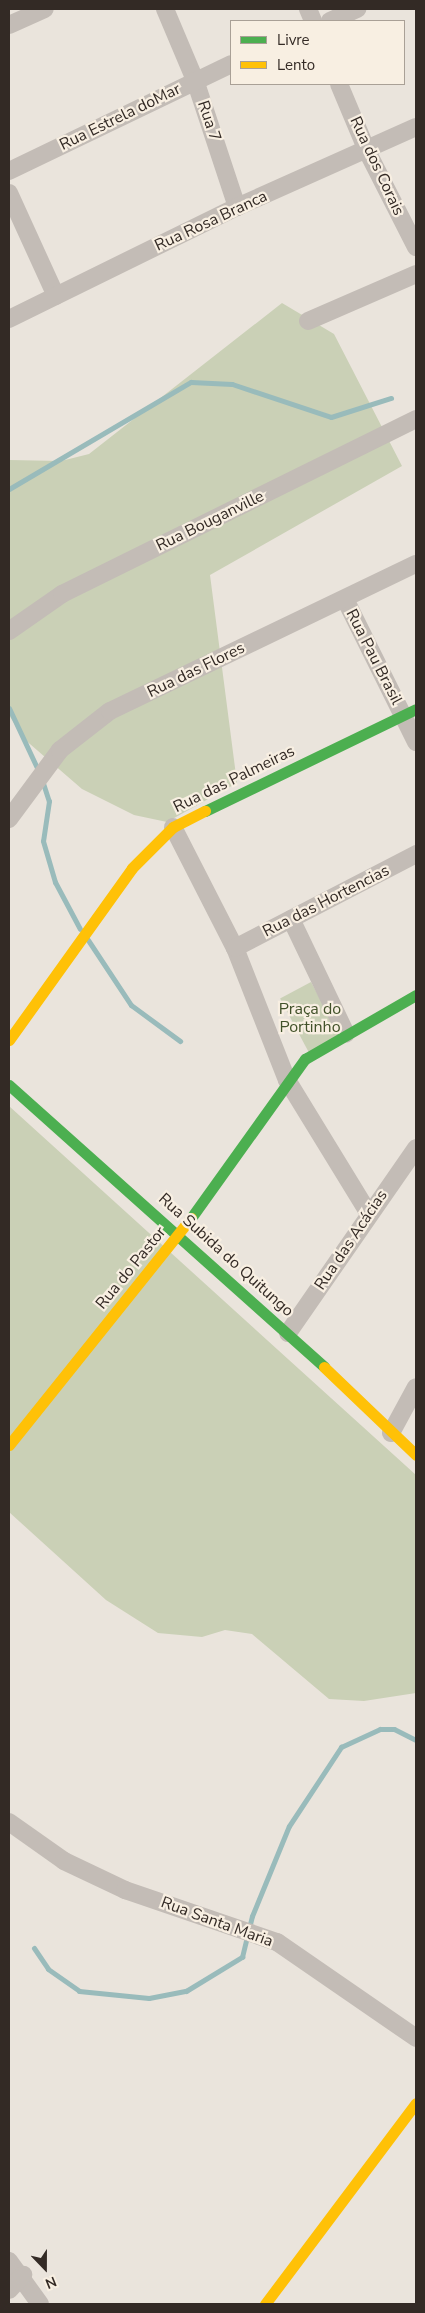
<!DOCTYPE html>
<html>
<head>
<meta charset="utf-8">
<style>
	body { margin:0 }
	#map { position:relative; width:425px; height:2313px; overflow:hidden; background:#eae4dc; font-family:"Nunito Sans",sans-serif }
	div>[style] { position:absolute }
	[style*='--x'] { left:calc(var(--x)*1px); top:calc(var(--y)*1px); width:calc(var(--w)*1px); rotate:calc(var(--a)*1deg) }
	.green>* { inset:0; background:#cad0b6; transform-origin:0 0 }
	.stream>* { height:5px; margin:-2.5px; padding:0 2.5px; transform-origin:2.5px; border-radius:2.5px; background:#9bb }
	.street>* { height:18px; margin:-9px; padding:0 9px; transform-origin:9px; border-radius:9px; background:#c3bcb6 }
	.fast>* { height:11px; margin:-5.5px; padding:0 5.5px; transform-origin:5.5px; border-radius:5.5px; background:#4caf50 }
	.slow>* { height:11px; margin:-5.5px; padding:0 5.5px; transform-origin:5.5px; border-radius:5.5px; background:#ffc107 }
	span { translate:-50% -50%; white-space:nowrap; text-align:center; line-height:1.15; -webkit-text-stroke:4.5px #f8efe2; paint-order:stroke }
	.street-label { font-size:16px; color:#332a25 }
	.park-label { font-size:16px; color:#415129 }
	.frame { position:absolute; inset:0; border:10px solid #332a25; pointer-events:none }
	.legend { position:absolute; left:230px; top:20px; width:175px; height:65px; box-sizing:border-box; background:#f8efe2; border:1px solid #a9a096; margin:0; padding:6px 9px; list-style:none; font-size:15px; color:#332a25 }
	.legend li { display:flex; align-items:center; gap:10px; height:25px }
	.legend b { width:25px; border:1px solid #a9a096 }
	.north { position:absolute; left:20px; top:2243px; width:50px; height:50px; -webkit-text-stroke:4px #f8efe2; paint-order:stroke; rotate:158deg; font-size:14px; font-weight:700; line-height:20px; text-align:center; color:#332a25 }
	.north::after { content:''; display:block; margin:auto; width:18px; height:22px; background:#332a25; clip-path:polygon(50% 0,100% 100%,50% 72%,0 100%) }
</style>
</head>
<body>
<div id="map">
	<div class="green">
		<div style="clip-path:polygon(282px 303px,334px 334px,402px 466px,210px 575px,237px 783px,167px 822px,134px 815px,82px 789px,23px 738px,9px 715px,9px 460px,61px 461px,89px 454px)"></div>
		<div style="left:311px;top:982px;width:61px;height:35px;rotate:62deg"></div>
		<div style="clip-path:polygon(9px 1106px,416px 1475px,416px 1693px,364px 1701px,329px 1699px,252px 1634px,225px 1630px,202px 1637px,158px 1633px,106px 1600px,9px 1512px)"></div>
	</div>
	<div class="stream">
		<div style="--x:9;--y:489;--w:211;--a:-30.5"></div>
		<div style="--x:191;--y:382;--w:41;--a:2.8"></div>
		<div style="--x:232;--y:384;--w:104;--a:18.4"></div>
		<div style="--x:331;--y:417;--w:63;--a:-17.6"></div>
		<div style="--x:9;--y:708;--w:71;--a:64.9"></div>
		<div style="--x:42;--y:780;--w:22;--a:72"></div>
		<div style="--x:49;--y:801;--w:40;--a:98.5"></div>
		<div style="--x:43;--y:841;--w:43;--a:73.7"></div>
		<div style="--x:55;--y:882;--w:53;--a:62"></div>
		<div style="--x:88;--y:940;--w:78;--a:56.5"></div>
		<div style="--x:131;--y:1005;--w:61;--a:36.3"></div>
		<div style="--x:34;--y:1948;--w:25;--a:56"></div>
		<div style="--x:48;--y:1969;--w:38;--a:35"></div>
		<div style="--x:79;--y:1991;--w:70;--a:5.7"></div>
		<div style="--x:149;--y:1998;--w:38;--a:-11"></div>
		<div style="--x:186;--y:1991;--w:66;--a:-31.3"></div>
		<div style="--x:242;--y:1957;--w:42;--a:-76.3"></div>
		<div style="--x:252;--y:1916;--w:97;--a:-67.7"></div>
		<div style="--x:289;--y:1826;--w:95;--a:-56.6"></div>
		<div style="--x:341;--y:1747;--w:43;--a:-24.8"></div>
		<div style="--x:380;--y:1729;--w:14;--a:0"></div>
		<div style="--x:394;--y:1729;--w:25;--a:27"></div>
	</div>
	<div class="street">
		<div style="--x:165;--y:9;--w:77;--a:67.1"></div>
		<div style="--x:195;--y:80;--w:134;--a:71.7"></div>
		<div style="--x:308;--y:9;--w:13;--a:67"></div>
		<div style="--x:330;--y:21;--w:30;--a:-24"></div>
		<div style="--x:9;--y:25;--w:39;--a:-24"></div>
		<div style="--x:339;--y:84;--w:73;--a:67.3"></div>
		<div style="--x:367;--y:151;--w:108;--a:63"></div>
		<div style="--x:9;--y:171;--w:246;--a:-25.7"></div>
		<div style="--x:9;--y:193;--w:113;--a:65.5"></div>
		<div style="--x:9;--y:319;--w:254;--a:-26.2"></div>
		<div style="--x:237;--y:207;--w:196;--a:-24.1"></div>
		<div style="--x:308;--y:321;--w:118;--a:-23.5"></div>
		<div style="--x:345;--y:599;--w:160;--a:63.6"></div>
		<div style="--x:9;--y:631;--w:65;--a:-34.9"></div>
		<div style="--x:62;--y:594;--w:395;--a:-26.3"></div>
		<div style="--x:9;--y:819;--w:86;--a:-53.5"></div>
		<div style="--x:60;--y:750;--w:63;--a:-38"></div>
		<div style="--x:110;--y:711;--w:339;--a:-25.7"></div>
		<div style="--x:173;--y:827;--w:136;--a:62.9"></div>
		<div style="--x:235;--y:948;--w:142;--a:68.5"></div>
		<div style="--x:287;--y:1080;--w:157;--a:58.5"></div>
		<div style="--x:291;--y:919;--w:127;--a:64.4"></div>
		<div style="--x:235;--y:948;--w:204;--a:-27.4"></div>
		<div style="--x:288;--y:1333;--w:225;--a:-55.3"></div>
		<div style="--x:391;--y:1433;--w:52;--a:-61.5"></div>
		<div style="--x:9;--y:1822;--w:67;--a:35.3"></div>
		<div style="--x:64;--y:1861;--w:68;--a:25.4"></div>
		<div style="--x:125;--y:1890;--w:161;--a:18.9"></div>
		<div style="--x:277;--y:1942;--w:169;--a:34.6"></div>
		<div style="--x:9;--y:2261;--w:53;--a:54.2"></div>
		<div style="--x:9;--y:2290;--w:21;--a:-47"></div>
	</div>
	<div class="fast">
		<div style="--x:205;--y:811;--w:234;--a:-25.8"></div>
		<div style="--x:9;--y:1085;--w:423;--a:41.8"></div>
		<div style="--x:191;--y:1218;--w:196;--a:-54.4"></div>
		<div style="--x:305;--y:1059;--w:128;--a:-30"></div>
	</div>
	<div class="slow">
		<div style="--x:9;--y:1040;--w:211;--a:-54.4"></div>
		<div style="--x:132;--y:868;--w:58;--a:-45"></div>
		<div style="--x:173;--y:827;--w:36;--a:-27"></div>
		<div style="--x:324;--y:1367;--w:127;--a:43.7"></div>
		<div style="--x:9;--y:1445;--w:291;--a:-51.3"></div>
		<div style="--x:265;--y:2304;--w:251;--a:-53.1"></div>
	</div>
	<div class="street-label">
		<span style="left:120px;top:117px;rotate:-26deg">Rua Estrela doMar</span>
		<span style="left:209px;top:121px;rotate:71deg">Rua 7</span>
		<span style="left:377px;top:166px;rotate:65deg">Rua dos Corais</span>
		<span style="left:211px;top:221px;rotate:-25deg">Rua Rosa Branca</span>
		<span style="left:210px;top:521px;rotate:-26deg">Rua Bouganville</span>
		<span style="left:374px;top:657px;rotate:63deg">Rua Pau Brasil</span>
		<span style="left:196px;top:670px;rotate:-26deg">Rua das Flores</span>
		<span style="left:234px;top:779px;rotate:-26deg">Rua das Palmeiras</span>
		<span style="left:326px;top:901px;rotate:-27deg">Rua das Hortencias</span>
		<span style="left:351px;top:1240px;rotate:-56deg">Rua das Acácias</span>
		<span style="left:226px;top:1255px;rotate:42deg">Rua Subida do Quitungo</span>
		<span style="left:131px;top:1268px;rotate:-51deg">Rua do Pastor</span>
		<span style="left:217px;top:1922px;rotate:20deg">Rua Santa Maria</span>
	</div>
	<div class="park-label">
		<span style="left:310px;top:1018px">Praça do<br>Portinho</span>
	</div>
	<div class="frame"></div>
	<ul class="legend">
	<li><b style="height:6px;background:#4caf50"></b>Livre</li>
	<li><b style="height:6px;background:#ffc107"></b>Lento</li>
	</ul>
	<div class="north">N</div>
</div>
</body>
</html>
